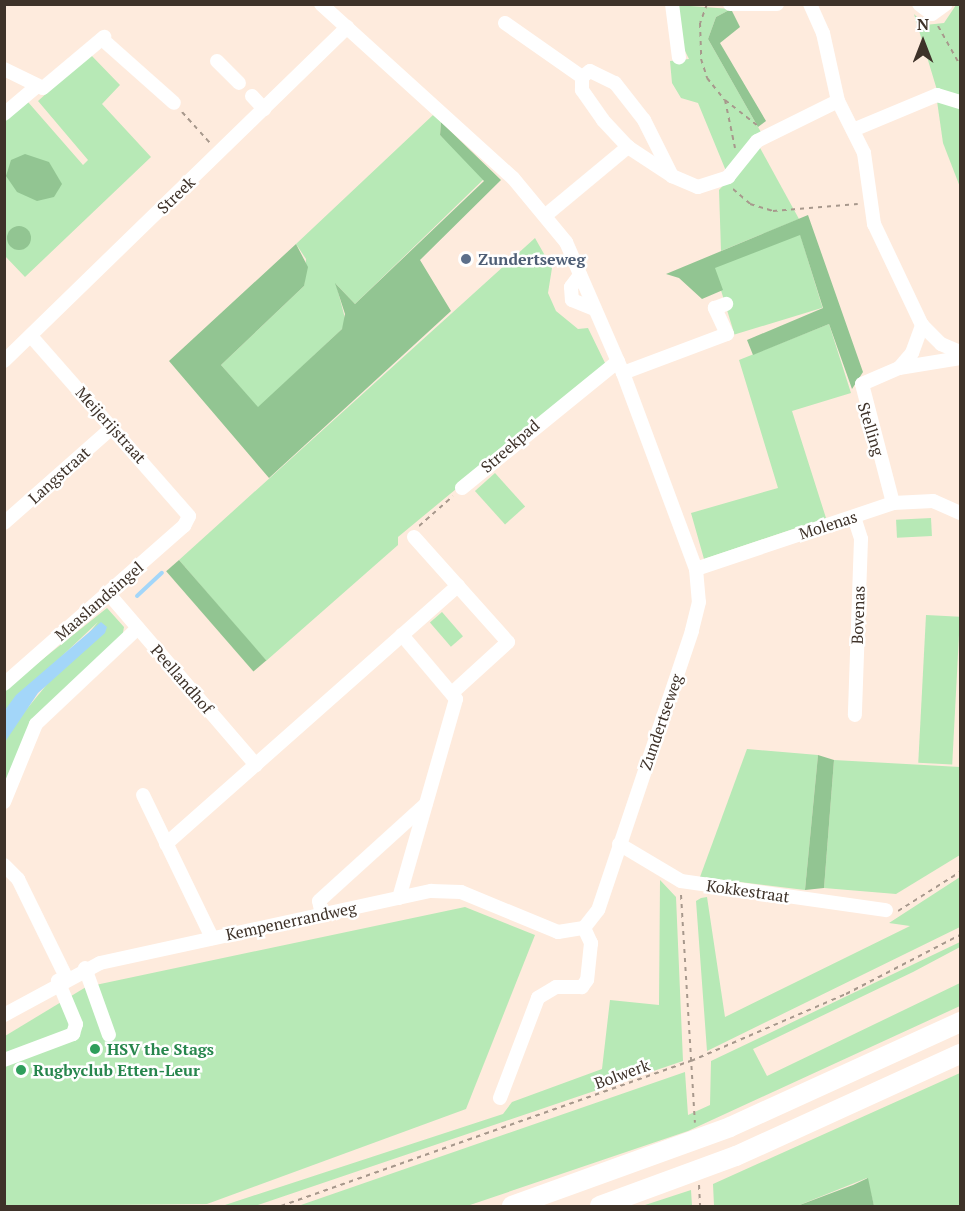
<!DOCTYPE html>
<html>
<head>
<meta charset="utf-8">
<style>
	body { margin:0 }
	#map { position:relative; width:965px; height:1211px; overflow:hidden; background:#feebdd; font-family:"PT Serif",serif }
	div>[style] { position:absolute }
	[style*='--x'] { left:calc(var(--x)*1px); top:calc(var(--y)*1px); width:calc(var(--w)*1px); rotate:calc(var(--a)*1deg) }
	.green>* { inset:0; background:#b7e9b6; transform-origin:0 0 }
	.forest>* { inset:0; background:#92c592; transform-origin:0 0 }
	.round { border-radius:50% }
	.water>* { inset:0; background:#a3d6f9 }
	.stream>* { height:4px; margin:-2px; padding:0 2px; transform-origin:2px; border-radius:2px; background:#a3d6f9 }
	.path>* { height:2px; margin-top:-1px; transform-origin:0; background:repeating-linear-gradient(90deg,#a7988c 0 4.5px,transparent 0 9px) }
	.minor>* { height:14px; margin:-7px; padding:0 7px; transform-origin:7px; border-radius:7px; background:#fff }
	.highway>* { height:20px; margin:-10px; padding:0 10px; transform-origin:10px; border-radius:10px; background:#fff }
	.dots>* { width:16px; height:16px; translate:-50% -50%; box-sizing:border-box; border:3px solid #fff; border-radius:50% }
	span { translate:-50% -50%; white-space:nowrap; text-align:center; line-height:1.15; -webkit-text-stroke:5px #fff; paint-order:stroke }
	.street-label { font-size:16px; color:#3e3229 }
	.service-label { font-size:16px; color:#4e5e75; font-weight:700 }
	.left { translate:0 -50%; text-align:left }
	.leisure-label { font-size:16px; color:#27864d; font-weight:700 }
	.frame { position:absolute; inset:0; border:6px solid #3e3229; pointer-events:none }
	.north { position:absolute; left:893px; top:12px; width:60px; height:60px; -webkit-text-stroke:4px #fff; paint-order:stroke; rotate:0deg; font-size:16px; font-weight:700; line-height:24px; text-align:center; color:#3e3229 }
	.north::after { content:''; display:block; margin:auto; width:21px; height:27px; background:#3e3229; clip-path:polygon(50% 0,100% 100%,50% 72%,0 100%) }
</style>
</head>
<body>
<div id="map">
	<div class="green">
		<div style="clip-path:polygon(677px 5px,731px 9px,716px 17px,708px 39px,762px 134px,726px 171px,698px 103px,681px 98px,672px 83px,670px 61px,689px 59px,679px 39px)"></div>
		<div style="clip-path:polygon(956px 5px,960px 5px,960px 97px,937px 90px,914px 14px,925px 25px,944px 23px)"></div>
		<div style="clip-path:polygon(90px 54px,120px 85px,102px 104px,151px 157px,25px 277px,5px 256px,5px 107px,21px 94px,83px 165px,88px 160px,38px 101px)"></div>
		<div style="clip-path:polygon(937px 101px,960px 107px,960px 187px,943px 143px)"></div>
		<div style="clip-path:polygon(433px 115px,441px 122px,440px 135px,486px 177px,355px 304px,336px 284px,346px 322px,342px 329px,258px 408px,221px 365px,304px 286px,306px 259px,296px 244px)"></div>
		<div style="clip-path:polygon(759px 146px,799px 219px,721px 251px,719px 190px)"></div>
		<div style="left:800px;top:234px;width:77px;height:92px;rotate:73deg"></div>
		<div style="clip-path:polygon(535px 238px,552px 268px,548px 293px,556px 311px,578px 329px,588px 328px,606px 365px,398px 537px,398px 545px,266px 661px,179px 560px)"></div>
		<div style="clip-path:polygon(829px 324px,851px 393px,792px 411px,826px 518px,704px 559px,691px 513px,778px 488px,739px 360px)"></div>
		<div style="left:495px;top:473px;width:45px;height:27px;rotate:48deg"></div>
		<div style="left:931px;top:518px;width:18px;height:35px;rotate:87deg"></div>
		<div style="clip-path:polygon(107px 608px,124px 627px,122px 638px,30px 727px,5px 787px,5px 742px,12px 727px,98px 622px,5px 710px,5px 689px)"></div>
		<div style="left:442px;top:612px;width:32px;height:16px;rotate:49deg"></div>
		<div style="left:926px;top:615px;width:34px;height:148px;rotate:3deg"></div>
		<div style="clip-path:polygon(747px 749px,818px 755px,805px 890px,700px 877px)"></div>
		<div style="clip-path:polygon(834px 760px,960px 767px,960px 855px,896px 894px,824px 888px)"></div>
		<div style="clip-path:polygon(960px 877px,960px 927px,707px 1051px,696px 901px,701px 898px,707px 897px,725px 1017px,910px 926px,889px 923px)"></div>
		<div style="clip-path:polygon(660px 880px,676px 897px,683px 1061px,255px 1206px,222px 1206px,503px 1114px,512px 1102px,602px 1069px,610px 1000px,659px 1005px)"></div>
		<div style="clip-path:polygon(465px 907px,535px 935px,466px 1109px,207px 1204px,5px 1206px,5px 1036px,86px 987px)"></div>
		<div style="clip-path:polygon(960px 942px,960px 947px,913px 972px,753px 1049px,767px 1076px,960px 983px,960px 1006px,688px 1131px,467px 1206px,298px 1206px,685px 1072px,688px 1115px,710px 1105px,711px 1061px)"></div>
		<div style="clip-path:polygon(960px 1073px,960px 1206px,874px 1206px,867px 1178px,797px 1206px,714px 1206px,713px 1184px)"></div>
		<div style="clip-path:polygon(691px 1190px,692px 1206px,642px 1206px)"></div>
	</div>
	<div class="forest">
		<div style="clip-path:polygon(731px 9px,740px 27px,720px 43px,766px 121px,758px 127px,708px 39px,716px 17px)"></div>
		<div style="clip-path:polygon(441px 122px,501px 180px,420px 260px,451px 311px,269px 478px,169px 361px,296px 244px,308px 267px,304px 286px,221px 365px,258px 407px,342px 329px,345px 314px,335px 283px,355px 304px,484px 181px,440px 135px)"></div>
		<div style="clip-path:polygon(25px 154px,49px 162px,62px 184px,54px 197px,37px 201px,17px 192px,6px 176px,11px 160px)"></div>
		<div style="clip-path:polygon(808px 215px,863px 372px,852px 389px,829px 324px,753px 355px,747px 340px,823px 308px,800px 235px,715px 268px,723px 290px,702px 299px,679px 278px,666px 274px)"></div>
		<div class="round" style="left:7px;top:226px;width:24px;height:24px"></div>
		<div style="left:179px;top:560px;width:133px;height:17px;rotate:49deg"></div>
		<div style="clip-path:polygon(818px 755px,834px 760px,824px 888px,805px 890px)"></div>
		<div style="clip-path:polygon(868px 1178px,874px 1206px,797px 1206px,853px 1185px)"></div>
	</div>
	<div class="water">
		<div style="clip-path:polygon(101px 622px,107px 627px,105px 633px,38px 693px,5px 742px,5px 710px,16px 695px)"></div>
	</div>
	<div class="stream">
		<div style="--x:137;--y:596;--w:34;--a:-43"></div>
	</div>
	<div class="path">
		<div style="--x:707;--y:4;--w:20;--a:110"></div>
		<div style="--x:700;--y:23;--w:36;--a:88"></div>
		<div style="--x:701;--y:59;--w:20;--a:72"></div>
		<div style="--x:707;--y:78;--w:28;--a:51"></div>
		<div style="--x:725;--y:100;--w:49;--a:78.2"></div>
		<div style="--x:938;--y:26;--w:45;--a:60.6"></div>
		<div style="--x:725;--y:100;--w:42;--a:38.2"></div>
		<div style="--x:182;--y:112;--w:42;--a:47.9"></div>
		<div style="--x:733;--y:189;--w:23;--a:41"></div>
		<div style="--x:750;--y:204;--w:24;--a:17"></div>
		<div style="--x:773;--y:211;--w:85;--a:-4.7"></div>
		<div style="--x:419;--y:526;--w:45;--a:-41.4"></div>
		<div style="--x:681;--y:895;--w:228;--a:86.5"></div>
		<div style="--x:898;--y:911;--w:73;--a:-32.2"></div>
		<div style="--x:699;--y:1185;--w:21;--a:87"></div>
		<div style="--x:281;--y:1206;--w:435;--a:-19.5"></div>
		<div style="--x:691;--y:1061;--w:169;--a:-23.4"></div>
		<div style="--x:846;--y:994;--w:128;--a:-27.4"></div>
	</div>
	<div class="minor">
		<div style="--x:321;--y:4;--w:259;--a:42.2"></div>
		<div style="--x:513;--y:178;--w:83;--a:50.4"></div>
		<div style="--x:566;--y:242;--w:143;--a:66.5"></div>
		<div style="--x:623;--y:373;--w:209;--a:69.6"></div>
		<div style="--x:696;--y:569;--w:33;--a:85"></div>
		<div style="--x:699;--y:602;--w:30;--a:104"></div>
		<div style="--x:692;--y:631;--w:294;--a:108.6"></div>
		<div style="--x:598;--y:910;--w:23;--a:128"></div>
		<div style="--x:584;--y:928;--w:17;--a:65"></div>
		<div style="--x:591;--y:943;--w:37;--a:96"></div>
		<div style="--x:587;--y:980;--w:9;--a:126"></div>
		<div style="--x:582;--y:987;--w:26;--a:180"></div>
		<div style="--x:556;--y:987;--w:21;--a:149"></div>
		<div style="--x:538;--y:998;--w:107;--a:110.8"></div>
		<div style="--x:672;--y:4;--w:54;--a:82.6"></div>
		<div style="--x:730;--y:4;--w:47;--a:0"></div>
		<div style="--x:810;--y:4;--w:32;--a:66"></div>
		<div style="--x:823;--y:33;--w:70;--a:77.6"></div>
		<div style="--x:838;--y:101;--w:58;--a:63.4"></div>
		<div style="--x:864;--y:153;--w:72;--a:82"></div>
		<div style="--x:874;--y:224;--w:112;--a:64.6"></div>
		<div style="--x:922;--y:325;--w:27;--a:45"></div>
		<div style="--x:941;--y:344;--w:21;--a:23"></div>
		<div style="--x:919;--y:4;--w:16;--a:38"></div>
		<div style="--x:932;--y:14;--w:17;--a:-36"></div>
		<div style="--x:505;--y:23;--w:94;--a:35"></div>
		<div style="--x:102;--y:39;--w:96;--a:41.6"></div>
		<div style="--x:217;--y:61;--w:31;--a:45"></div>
		<div style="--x:4;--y:69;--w:43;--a:26"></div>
		<div style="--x:43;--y:88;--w:80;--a:-39.9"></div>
		<div style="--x:590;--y:71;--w:28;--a:26"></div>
		<div style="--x:615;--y:83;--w:47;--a:51.9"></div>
		<div style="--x:644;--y:120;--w:63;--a:63.4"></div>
		<div style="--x:672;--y:176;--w:53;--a:-146.6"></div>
		<div style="--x:628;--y:147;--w:37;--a:-133"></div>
		<div style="--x:603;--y:120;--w:37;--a:-125"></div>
		<div style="--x:582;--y:90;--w:13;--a:-90"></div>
		<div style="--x:582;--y:77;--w:10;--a:-37"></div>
		<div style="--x:252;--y:96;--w:18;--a:47"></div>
		<div style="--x:4;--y:114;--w:42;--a:-40.2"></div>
		<div style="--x:853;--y:130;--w:91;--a:-22.6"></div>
		<div style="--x:937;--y:95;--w:24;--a:17"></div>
		<div style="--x:672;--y:176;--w:28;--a:23"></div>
		<div style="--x:698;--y:187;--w:32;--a:-18"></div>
		<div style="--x:728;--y:177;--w:46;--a:-51.1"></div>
		<div style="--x:757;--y:141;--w:90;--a:-26.3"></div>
		<div style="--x:546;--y:215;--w:107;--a:-39.7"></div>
		<div style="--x:580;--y:275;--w:15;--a:127"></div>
		<div style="--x:571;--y:287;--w:13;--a:86"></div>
		<div style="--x:572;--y:300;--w:24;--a:22"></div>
		<div style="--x:4;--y:361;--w:479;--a:-44.2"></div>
		<div style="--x:899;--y:368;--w:20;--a:-49"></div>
		<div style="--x:912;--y:353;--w:30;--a:-70"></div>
		<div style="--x:623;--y:373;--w:111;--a:-20.6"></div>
		<div style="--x:727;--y:334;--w:29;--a:-115"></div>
		<div style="--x:715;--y:308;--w:12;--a:-20"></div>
		<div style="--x:462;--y:488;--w:201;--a:-39.1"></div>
		<div style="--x:893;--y:503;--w:123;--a:-104.6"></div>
		<div style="--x:862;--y:384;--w:40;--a:-23.4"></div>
		<div style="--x:899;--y:368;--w:62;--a:-9.3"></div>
		<div style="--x:854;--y:517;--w:23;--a:72"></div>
		<div style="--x:861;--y:539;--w:176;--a:92"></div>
		<div style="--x:4;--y:523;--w:145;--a:-41.4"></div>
		<div style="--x:414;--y:537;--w:141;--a:48.2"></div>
		<div style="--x:508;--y:642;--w:74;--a:137.7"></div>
		<div style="--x:696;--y:569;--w:208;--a:-18.5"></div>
		<div style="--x:893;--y:503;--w:40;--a:-2.9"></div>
		<div style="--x:933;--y:501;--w:30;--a:24"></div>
		<div style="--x:108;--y:593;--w:227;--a:49.3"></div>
		<div style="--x:4;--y:684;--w:240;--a:-41.3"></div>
		<div style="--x:184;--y:526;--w:11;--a:-63"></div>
		<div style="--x:189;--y:516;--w:240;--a:-131.3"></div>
		<div style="--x:143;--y:795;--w:159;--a:64.2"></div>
		<div style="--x:4;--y:802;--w:84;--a:-67.7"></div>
		<div style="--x:36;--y:724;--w:140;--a:-43.3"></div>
		<div style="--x:166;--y:844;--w:390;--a:-41.5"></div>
		<div style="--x:619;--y:844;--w:72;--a:30.8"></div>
		<div style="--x:681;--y:881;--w:207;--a:8.1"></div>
		<div style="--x:4;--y:865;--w:20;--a:45"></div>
		<div style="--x:18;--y:879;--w:109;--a:63.9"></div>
		<div style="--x:399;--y:898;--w:207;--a:-74"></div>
		<div style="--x:456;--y:699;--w:84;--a:-130.2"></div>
		<div style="--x:322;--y:915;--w:14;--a:-102"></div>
		<div style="--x:319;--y:901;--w:144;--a:-42.2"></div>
		<div style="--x:85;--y:968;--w:71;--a:70.3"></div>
		<div style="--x:4;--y:1015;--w:109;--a:-28.4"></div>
		<div style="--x:100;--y:963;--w:339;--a:-12.3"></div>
		<div style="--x:431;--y:891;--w:30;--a:2"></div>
		<div style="--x:461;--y:892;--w:105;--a:22.4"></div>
		<div style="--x:558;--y:932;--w:26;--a:-9"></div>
		<div style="--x:4;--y:1060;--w:74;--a:-20.6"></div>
		<div style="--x:73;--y:1034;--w:10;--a:-73"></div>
		<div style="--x:76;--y:1024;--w:47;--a:-112.7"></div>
	</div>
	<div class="highway">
		<div style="--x:512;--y:1206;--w:232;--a:-19.9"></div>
		<div style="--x:730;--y:1127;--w:253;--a:-24.5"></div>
		<div style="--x:600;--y:1206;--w:145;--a:-20.2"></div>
		<div style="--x:736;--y:1156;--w:246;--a:-24.5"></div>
	</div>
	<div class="dots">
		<div style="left:466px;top:259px;background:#5c6f8a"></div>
		<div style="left:95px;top:1049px;background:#2e9e5b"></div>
		<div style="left:21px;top:1070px;background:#2e9e5b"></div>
	</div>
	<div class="street-label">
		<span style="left:176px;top:195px;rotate:-44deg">Streek</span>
		<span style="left:111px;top:425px;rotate:48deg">Meijerijstraat</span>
		<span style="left:871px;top:429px;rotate:73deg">Stelling</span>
		<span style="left:510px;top:446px;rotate:-41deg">Streekpad</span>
		<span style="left:59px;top:475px;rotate:-42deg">Langstraat</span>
		<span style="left:828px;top:525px;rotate:-18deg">Molenas</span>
		<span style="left:99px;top:601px;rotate:-41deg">Maaslandsingel</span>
		<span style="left:858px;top:615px;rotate:-88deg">Bovenas</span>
		<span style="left:182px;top:679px;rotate:49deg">Peellandhof</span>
		<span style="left:661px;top:722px;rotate:-71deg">Zundertseweg</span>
		<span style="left:748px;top:891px;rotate:8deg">Kokkestraat</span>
		<span style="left:291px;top:921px;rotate:-12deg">Kempenerrandweg</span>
		<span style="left:622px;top:1074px;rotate:-20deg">Bolwerk</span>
	</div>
	<div class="service-label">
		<span class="left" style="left:478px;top:259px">Zundertseweg</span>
	</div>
	<div class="leisure-label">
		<span class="left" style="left:107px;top:1049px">HSV the Stags</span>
		<span class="left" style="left:33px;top:1070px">Rugbyclub Etten-Leur</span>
	</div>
	<div class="frame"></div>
	<div class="north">N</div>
</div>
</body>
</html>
